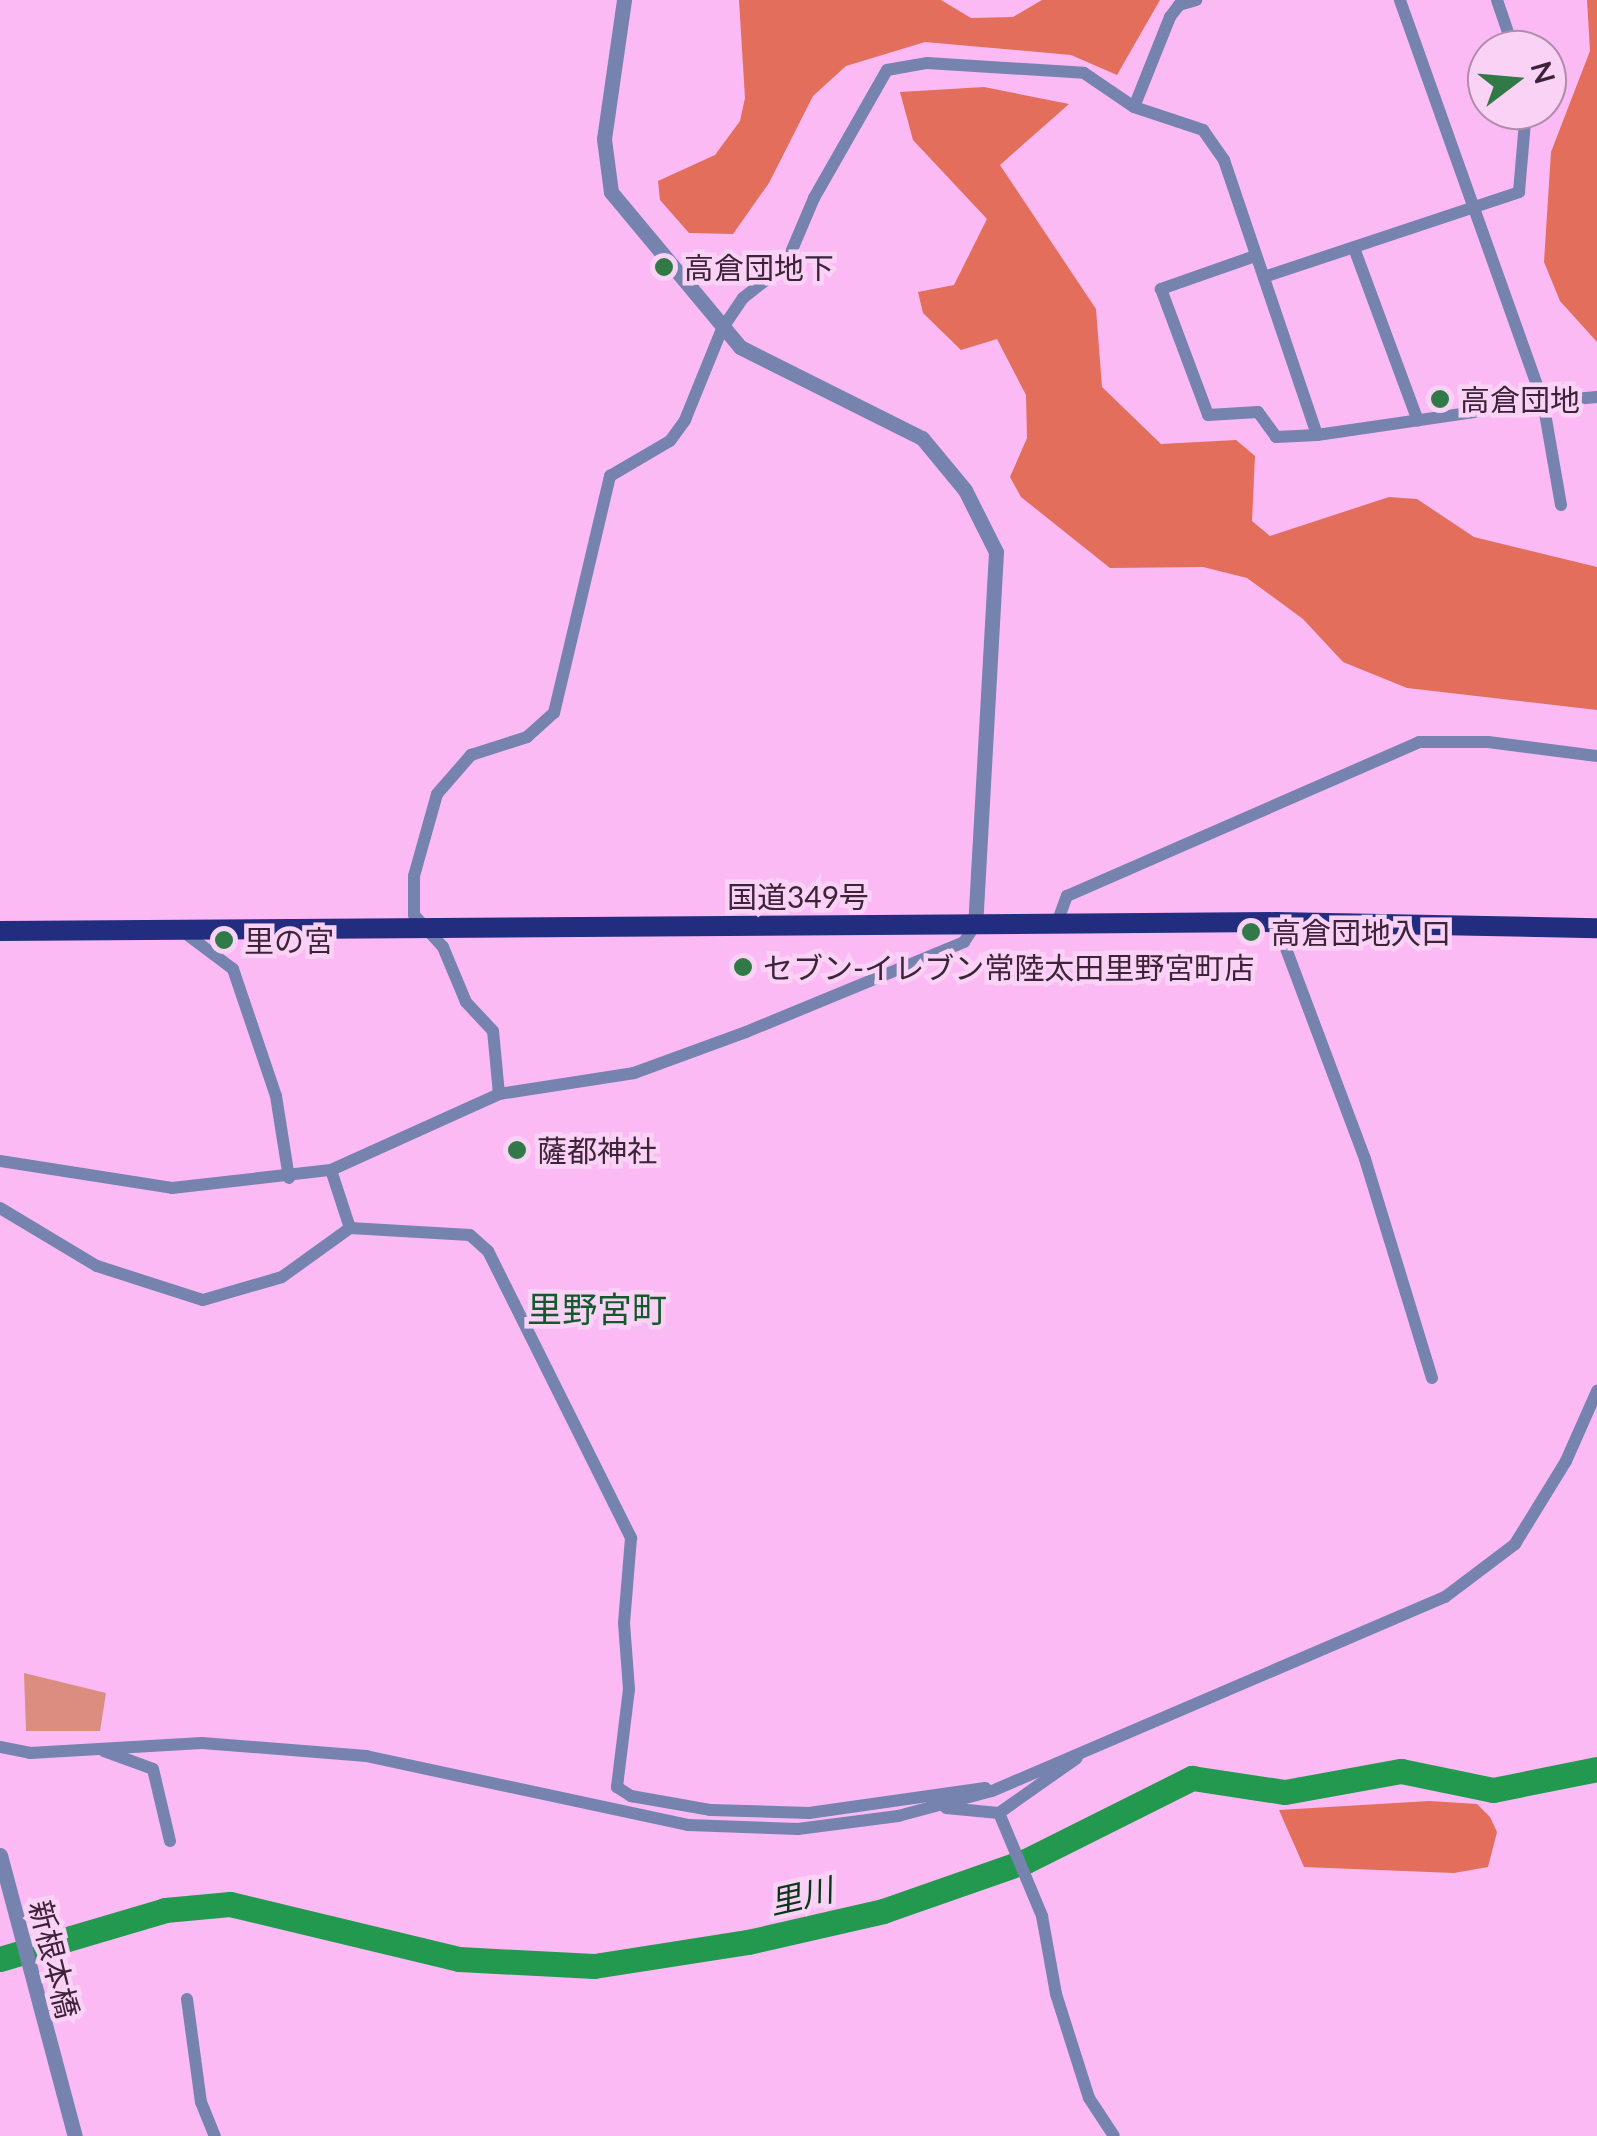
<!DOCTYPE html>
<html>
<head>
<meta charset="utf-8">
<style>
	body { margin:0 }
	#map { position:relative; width:1597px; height:2136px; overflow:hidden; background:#fcbaf4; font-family:Lato,"Noto Sans JP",sans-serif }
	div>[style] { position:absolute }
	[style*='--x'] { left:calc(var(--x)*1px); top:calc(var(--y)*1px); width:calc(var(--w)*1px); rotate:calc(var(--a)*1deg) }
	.green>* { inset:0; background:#db8d7f }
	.forest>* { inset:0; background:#e36e5b }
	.river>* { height:25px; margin:-12.5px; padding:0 12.5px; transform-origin:12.5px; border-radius:12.5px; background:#23994f }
	.minor>* { height:12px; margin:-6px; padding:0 6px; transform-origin:6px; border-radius:6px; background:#7583ae }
	.tertiary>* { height:15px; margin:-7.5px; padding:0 7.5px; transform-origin:7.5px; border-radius:7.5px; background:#7583ae }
	.trunk>* { height:20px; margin:-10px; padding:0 10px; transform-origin:10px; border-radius:10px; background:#222d80 }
	.dots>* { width:28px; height:28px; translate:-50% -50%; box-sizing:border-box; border:5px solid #fad2f5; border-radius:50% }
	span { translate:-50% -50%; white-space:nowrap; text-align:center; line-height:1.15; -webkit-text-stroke:9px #fad2f5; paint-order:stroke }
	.poi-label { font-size:30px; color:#3d233a }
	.left { translate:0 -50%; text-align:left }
	.street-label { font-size:30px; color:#3d233a }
	.water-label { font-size:32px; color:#063517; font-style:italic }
	.quarter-label { font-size:35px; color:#14592d }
	.north { position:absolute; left:1467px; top:30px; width:100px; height:100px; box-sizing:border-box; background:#fad2f5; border:2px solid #ae8caa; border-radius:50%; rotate:74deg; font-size:28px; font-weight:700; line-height:40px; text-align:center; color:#3d233a }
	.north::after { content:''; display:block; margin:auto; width:35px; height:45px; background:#317a47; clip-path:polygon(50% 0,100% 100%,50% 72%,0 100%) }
</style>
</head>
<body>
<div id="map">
	<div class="green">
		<div style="clip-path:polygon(24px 1673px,106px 1693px,100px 1731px,26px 1731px)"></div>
	</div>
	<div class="forest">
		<div style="clip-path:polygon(739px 0,941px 0,971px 18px,1013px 17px,1042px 0,1160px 0,1117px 75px,1071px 55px,925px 42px,846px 66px,813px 96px,769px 183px,733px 234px,689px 233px,660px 200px,658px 181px,715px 155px,740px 121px,745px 98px)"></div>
		<div style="clip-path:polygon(1587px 0,1597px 0,1597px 342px,1560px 301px,1544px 262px,1551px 152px,1590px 51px)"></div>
		<div style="clip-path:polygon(984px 87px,1069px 104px,1000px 165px,1096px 309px,1102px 387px,1161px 444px,1236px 440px,1255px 456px,1252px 521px,1270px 536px,1389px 497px,1417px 499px,1474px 537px,1597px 567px,1597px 710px,1407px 688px,1343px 662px,1303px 619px,1247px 578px,1203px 567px,1110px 568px,1021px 497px,1010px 477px,1027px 438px,1026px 395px,997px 339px,961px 350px,923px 313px,918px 292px,954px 285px,987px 219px,913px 140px,900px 92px)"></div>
		<div style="clip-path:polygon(1429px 1801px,1477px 1804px,1490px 1817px,1497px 1832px,1488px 1867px,1454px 1873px,1304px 1867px,1279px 1810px)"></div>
	</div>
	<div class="river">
		<div style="--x:0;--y:1959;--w:172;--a:-16.5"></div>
		<div style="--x:165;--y:1910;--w:65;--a:-5.3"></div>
		<div style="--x:230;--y:1904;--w:236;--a:13.5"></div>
		<div style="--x:459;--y:1959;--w:135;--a:3"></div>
		<div style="--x:594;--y:1966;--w:156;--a:-8.9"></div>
		<div style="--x:748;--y:1942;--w:139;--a:-12.9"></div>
		<div style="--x:883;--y:1911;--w:151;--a:-19.3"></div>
		<div style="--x:1026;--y:1861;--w:186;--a:-26.6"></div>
		<div style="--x:1192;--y:1778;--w:94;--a:8.6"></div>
		<div style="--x:1285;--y:1792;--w:118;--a:-10.3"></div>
		<div style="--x:1401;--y:1771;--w:94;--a:11.7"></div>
		<div style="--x:1493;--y:1790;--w:106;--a:-11.4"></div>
	</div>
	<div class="minor">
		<div style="--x:1497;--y:0;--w:53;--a:71.2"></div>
		<div style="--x:1134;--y:107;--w:97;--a:-68.2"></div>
		<div style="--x:1170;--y:17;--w:15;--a:-53"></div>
		<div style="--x:1179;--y:5;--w:18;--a:-16"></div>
		<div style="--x:1354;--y:248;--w:184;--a:69.7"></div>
		<div style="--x:1255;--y:256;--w:100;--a:160.7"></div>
		<div style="--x:1161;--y:289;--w:134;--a:69.5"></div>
		<div style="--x:1208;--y:415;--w:50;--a:-3.4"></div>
		<div style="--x:1258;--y:412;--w:31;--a:54"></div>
		<div style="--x:1276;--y:437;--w:41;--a:-2.8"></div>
		<div style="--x:1264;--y:277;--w:269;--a:-18.4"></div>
		<div style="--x:1519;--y:192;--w:82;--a:-85.1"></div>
		<div style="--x:1561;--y:505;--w:105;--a:-99.9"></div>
		<div style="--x:1543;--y:402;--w:54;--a:-5.3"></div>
		<div style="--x:1276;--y:922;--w:253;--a:69.4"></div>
		<div style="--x:1365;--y:1159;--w:229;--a:73"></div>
		<div style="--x:1057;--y:923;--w:29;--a:-70"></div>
		<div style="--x:1067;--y:896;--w:384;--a:-23.6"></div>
		<div style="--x:1419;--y:742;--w:69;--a:0"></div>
		<div style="--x:1488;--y:742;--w:110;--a:7.3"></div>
		<div style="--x:181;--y:930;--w:65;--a:36.9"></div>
		<div style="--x:233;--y:969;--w:134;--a:71.3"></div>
		<div style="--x:276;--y:1096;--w:83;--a:81"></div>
		<div style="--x:499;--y:1094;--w:63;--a:-95.4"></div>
		<div style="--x:493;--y:1031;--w:40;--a:-133"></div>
		<div style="--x:466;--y:1002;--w:60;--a:-112.7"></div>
		<div style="--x:443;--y:947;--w:43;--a:-132.2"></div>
		<div style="--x:414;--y:915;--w:39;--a:-90"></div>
		<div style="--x:414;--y:876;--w:85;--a:-74.3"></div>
		<div style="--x:437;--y:794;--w:52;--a:-48.9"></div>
		<div style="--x:471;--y:755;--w:59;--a:-17.8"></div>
		<div style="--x:527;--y:737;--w:36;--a:-42"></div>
		<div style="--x:554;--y:713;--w:244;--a:-76.7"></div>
		<div style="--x:610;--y:476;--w:69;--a:-30.3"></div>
		<div style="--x:670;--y:441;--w:26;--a:-54"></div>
		<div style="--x:685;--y:420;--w:98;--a:-67.9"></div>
		<div style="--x:722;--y:329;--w:37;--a:-56"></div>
		<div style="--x:743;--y:298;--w:55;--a:-38.3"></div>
		<div style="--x:786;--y:264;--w:72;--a:-67"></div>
		<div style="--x:814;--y:198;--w:147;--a:-60.3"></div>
		<div style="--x:887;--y:70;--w:41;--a:-9.9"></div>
		<div style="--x:927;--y:63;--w:157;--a:3.6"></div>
		<div style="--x:1084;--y:73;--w:60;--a:34.2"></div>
		<div style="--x:1134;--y:107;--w:73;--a:18.4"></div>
		<div style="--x:1203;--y:130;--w:37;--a:55"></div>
		<div style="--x:1224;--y:160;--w:290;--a:71.3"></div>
		<div style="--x:1317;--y:435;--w:228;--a:-8.3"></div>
		<div style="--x:1543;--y:402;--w:427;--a:-109.6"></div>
		<div style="--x:0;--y:1161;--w:174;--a:8.9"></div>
		<div style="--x:172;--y:1188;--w:160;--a:-6.5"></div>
		<div style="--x:331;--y:1170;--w:184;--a:-24.3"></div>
		<div style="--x:499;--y:1094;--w:137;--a:-8.8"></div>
		<div style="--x:634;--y:1073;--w:119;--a:-20.1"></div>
		<div style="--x:746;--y:1032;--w:236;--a:-22.4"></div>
		<div style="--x:964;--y:942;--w:20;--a:-57"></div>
		<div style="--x:331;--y:1170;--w:61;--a:71.9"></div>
		<div style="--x:350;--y:1228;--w:120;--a:3.3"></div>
		<div style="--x:470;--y:1235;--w:24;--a:42"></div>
		<div style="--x:488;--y:1251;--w:321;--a:63.5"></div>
		<div style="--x:631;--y:1538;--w:85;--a:94.7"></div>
		<div style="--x:624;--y:1623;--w:66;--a:85.7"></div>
		<div style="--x:629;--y:1689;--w:99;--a:97"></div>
		<div style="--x:617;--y:1787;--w:17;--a:33"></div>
		<div style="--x:631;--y:1796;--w:80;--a:10"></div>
		<div style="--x:710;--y:1810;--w:99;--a:1.7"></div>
		<div style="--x:809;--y:1813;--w:178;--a:-8.1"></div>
		<div style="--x:0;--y:1208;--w:113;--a:30.9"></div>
		<div style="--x:97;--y:1266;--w:111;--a:17.8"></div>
		<div style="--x:203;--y:1300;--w:82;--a:-16.2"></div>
		<div style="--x:282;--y:1277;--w:84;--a:-35.8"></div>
		<div style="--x:0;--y:1747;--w:31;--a:11"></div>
		<div style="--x:30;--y:1753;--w:172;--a:-3.3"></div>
		<div style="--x:202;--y:1743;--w:165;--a:4.5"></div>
		<div style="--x:366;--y:1756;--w:329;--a:12.1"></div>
		<div style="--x:688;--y:1825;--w:110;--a:2.1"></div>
		<div style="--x:798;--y:1829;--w:101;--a:-7.4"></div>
		<div style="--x:898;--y:1816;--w:97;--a:-14.9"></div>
		<div style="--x:992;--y:1791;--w:493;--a:-23.2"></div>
		<div style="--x:1445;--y:1597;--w:88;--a:-37.1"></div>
		<div style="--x:1515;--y:1544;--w:97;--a:-58.4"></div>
		<div style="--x:1566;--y:1461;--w:77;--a:-66.1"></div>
		<div style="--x:104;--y:1751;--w:52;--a:20.2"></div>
		<div style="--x:153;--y:1769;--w:74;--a:76.7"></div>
		<div style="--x:946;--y:1808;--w:53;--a:5.4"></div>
		<div style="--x:999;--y:1813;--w:95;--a:-35.2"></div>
		<div style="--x:999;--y:1813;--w:112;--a:67.3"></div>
		<div style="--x:1042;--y:1916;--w:79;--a:79.8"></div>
		<div style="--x:1056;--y:1994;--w:109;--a:72.4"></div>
		<div style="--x:1089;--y:2098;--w:45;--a:56.7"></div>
		<div style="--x:187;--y:1999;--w:104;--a:82.3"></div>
		<div style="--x:201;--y:2102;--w:37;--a:68"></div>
	</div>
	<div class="tertiary">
		<div style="--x:624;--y:0;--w:140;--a:98.2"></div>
		<div style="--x:604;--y:139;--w:53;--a:82.5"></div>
		<div style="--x:611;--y:192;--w:202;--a:50.2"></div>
		<div style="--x:740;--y:347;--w:203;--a:26.6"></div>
		<div style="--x:922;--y:438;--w:67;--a:50.4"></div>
		<div style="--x:965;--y:490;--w:69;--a:63.4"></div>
		<div style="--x:996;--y:552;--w:374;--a:93.2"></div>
		<div style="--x:0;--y:1855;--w:291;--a:75.1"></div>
	</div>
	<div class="trunk">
		<div style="--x:0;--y:931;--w:1276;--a:-0.4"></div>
		<div style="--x:1276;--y:922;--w:321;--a:1.1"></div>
	</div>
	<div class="dots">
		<div style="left:664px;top:267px;background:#317a47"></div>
		<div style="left:1440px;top:399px;background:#317a47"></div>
		<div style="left:1251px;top:932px;background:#317a47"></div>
		<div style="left:224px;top:940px;background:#317a47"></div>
		<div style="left:743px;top:967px;background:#317a47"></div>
		<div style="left:517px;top:1150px;background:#317a47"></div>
	</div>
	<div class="poi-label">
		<span class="left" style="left:684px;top:267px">高倉団地下</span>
		<span class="left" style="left:1460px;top:399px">高倉団地</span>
		<span class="left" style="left:1271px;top:932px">高倉団地入口</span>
		<span class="left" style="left:244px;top:940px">里の宮</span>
		<span class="left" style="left:763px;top:967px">セブン-イレブン常陸太田里野宮町店</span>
		<span class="left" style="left:537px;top:1150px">薩都神社</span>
	</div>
	<div class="street-label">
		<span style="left:798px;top:896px">国道349号</span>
		<span style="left:55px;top:1959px;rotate:76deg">新根本橋</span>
	</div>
	<div class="water-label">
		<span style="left:801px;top:1896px;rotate:-13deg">里川</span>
	</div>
	<div class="quarter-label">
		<span style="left:597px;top:1308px">里野宮町</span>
	</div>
	<div class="north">N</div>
</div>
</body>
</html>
